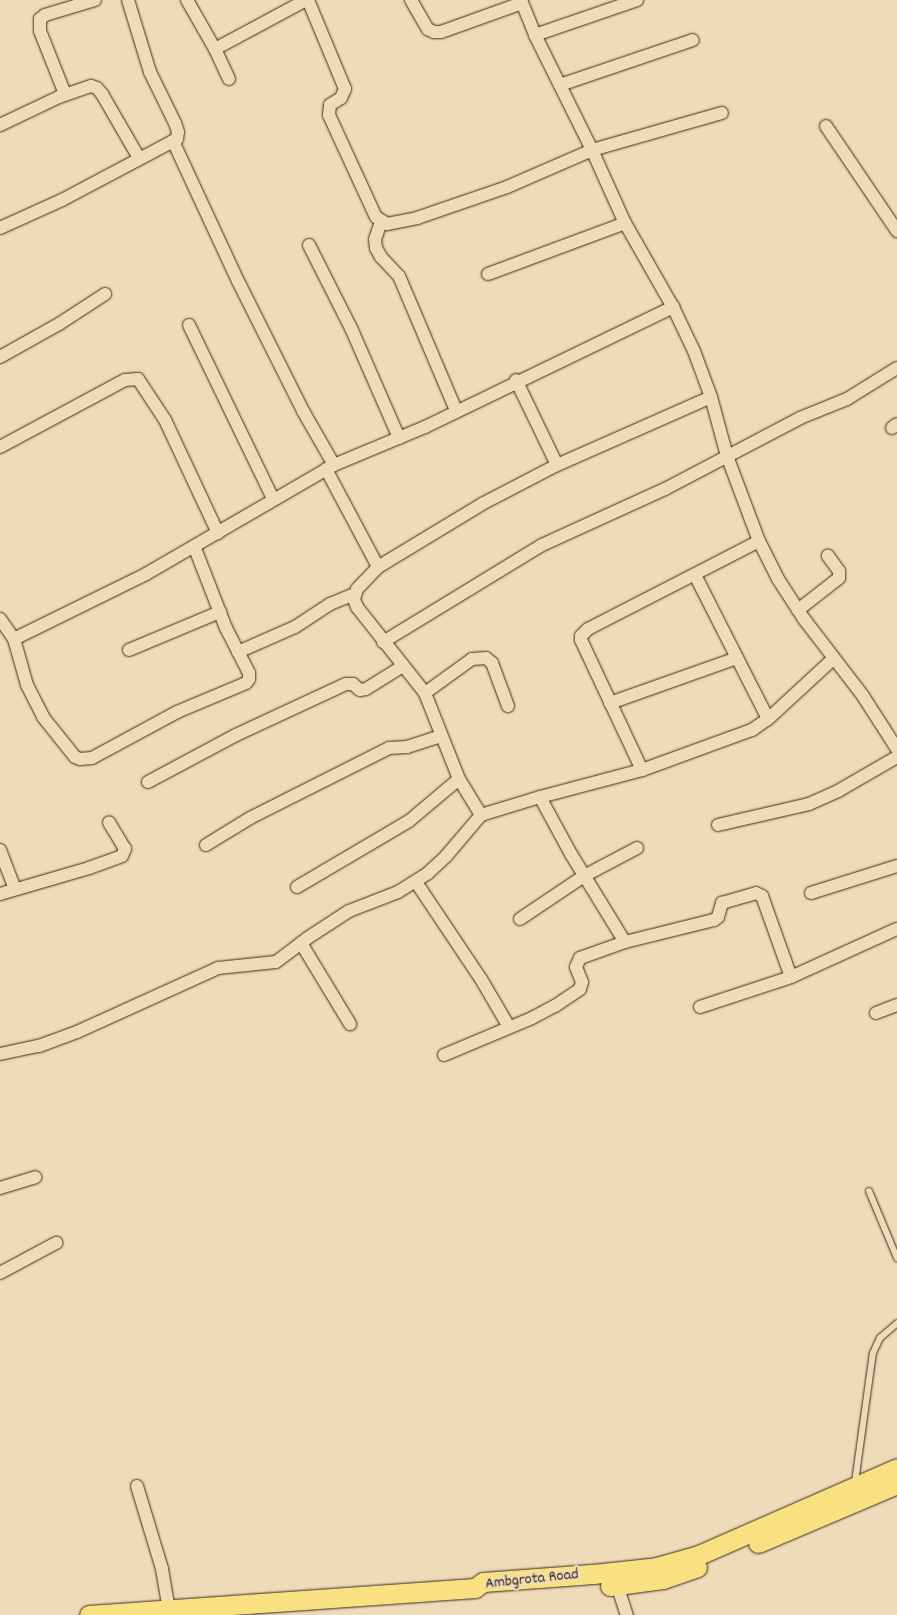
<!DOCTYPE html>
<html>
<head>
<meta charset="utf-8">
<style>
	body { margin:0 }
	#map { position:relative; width:897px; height:1615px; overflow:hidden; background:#eedbb9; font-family:Dekko,sans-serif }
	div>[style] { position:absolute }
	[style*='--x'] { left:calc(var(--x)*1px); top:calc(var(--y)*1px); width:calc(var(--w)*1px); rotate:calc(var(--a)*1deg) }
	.roads { filter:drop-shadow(0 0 1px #3b2a1e) drop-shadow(0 0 1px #3b2a1e) }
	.lane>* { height:6px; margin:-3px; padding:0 3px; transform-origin:3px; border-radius:3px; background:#eedbb9 }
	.street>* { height:12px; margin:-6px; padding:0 6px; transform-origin:6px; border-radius:6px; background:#eedbb9 }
	.primary>* { height:19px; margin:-9.5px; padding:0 9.5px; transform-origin:9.5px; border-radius:9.5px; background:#f9e181 }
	span { translate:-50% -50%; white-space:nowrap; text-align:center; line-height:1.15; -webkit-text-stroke:4.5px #eedbb9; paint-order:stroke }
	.street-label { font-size:16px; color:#3b2a1e }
</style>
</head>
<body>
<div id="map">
	<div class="roads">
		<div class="lane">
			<div style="--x:869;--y:1191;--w:73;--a:67.3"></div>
			<div style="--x:855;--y:1482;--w:130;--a:-82.1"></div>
			<div style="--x:873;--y:1353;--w:17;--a:-65"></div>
			<div style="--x:880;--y:1338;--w:23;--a:-41"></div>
		</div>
		<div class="street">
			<div style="--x:187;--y:0;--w:56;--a:60.3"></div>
			<div style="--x:215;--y:49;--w:33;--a:65"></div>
			<div style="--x:308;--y:0;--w:96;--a:67.4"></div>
			<div style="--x:345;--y:89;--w:10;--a:114"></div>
			<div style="--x:341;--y:98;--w:13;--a:148"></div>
			<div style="--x:330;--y:105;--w:10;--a:96"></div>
			<div style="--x:329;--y:115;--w:112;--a:65.3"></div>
			<div style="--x:376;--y:217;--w:13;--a:32"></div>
			<div style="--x:387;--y:224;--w:31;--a:-11"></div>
			<div style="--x:417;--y:218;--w:95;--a:-19"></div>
			<div style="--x:507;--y:187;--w:93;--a:-23.5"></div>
			<div style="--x:592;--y:150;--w:135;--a:-15.9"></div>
			<div style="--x:411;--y:0;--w:34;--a:60"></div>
			<div style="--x:428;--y:29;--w:7;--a:27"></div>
			<div style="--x:434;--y:32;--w:7;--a:0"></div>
			<div style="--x:441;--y:32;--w:86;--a:-19.7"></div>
			<div style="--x:521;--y:0;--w:38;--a:68"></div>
			<div style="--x:535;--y:35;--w:128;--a:63.6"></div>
			<div style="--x:592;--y:150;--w:80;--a:65.7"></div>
			<div style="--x:625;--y:223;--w:97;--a:60.3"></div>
			<div style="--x:673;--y:307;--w:49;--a:64.5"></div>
			<div style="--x:694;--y:351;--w:49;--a:69.7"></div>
			<div style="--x:711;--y:397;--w:61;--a:74.8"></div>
			<div style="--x:727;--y:456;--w:91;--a:69.4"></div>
			<div style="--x:759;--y:541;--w:42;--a:63.4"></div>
			<div style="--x:778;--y:579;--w:48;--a:57"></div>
			<div style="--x:804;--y:619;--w:97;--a:52.5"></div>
			<div style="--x:863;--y:696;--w:63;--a:57.3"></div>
			<div style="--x:535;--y:35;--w:108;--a:-18.9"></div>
			<div style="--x:215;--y:49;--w:103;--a:-28.3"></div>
			<div style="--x:560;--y:85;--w:140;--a:-18.7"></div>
			<div style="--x:65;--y:94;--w:68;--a:-111.6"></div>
			<div style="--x:40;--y:31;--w:12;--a:-90"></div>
			<div style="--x:40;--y:19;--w:6;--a:-39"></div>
			<div style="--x:45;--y:15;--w:52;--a:-16.7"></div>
			<div style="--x:0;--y:125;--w:65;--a:-25.4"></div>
			<div style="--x:59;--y:97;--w:34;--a:-19"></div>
			<div style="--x:91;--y:86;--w:6;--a:18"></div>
			<div style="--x:97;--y:88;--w:8;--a:50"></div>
			<div style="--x:102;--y:94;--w:74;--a:60"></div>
			<div style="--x:826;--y:126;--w:127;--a:55.9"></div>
			<div style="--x:173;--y:141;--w:154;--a:65.1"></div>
			<div style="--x:238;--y:281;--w:145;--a:63.4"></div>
			<div style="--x:303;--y:411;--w:62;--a:60.1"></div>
			<div style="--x:381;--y:222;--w:18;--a:109"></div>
			<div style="--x:375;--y:239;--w:9;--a:84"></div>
			<div style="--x:376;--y:248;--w:10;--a:61"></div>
			<div style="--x:381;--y:257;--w:26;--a:47"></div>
			<div style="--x:399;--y:276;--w:146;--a:67"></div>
			<div style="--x:0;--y:228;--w:68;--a:-24.3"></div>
			<div style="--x:62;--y:200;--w:130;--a:-27.9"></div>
			<div style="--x:177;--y:139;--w:7;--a:-82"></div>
			<div style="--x:178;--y:132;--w:9;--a:-108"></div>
			<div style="--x:175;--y:123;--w:57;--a:-116.1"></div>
			<div style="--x:150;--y:72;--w:75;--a:-107"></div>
			<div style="--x:309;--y:245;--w:93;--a:63.2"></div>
			<div style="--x:351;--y:328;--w:120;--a:66.4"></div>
			<div style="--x:488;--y:274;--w:146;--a:-20.4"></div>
			<div style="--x:189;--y:325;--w:193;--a:64.2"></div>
			<div style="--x:0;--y:357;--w:68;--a:-29.2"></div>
			<div style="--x:59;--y:324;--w:55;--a:-33.1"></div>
			<div style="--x:516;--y:380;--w:94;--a:64.2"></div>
			<div style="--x:892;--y:428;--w:6;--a:-39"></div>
			<div style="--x:0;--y:447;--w:142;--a:-28.2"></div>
			<div style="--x:125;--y:380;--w:13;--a:-4"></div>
			<div style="--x:138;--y:379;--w:49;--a:56.6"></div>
			<div style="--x:165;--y:420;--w:125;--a:64.9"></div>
			<div style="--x:326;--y:469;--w:111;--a:62"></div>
			<div style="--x:695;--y:575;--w:161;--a:63.1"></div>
			<div style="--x:798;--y:610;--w:52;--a:-38"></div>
			<div style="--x:839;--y:578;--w:7;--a:-90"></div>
			<div style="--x:839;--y:571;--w:19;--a:-126"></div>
			<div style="--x:0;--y:619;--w:24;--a:55"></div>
			<div style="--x:14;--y:639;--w:48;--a:74.2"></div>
			<div style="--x:27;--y:685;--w:36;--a:63"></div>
			<div style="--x:43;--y:717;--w:51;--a:51.3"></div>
			<div style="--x:75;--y:757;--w:5;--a:22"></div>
			<div style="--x:80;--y:759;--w:12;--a:-5"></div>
			<div style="--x:92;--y:758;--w:97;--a:-28.4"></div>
			<div style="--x:177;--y:712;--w:75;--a:-22.8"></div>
			<div style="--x:246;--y:683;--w:5;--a:-53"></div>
			<div style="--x:249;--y:679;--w:6;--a:-90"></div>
			<div style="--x:249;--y:673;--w:51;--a:-117.1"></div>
			<div style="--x:226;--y:628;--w:88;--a:-111.3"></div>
			<div style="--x:14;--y:639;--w:147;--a:-26.2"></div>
			<div style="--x:146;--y:574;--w:217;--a:-30.1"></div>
			<div style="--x:334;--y:465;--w:99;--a:-22.7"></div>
			<div style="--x:425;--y:427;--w:276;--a:-25.8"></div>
			<div style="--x:383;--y:642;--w:186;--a:-31.4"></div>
			<div style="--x:542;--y:545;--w:135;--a:-24.5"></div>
			<div style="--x:665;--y:489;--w:153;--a:-27.7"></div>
			<div style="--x:800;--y:418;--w:51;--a:-22"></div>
			<div style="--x:847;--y:399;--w:59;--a:-31.8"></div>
			<div style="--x:129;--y:650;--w:99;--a:-22.7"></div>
			<div style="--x:238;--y:652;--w:62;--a:-23.7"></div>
			<div style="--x:295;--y:627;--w:42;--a:-33.3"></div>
			<div style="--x:330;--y:604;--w:27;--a:-22"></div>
			<div style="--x:425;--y:693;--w:58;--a:-35.9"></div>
			<div style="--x:472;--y:659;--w:14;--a:-4"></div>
			<div style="--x:486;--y:658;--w:8;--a:40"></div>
			<div style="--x:492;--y:663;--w:46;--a:69.6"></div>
			<div style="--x:610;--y:703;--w:135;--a:-19.5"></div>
			<div style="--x:642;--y:770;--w:144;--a:-115.1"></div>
			<div style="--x:581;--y:640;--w:4;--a:-90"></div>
			<div style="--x:581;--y:636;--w:10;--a:-45"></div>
			<div style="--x:588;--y:629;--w:192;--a:-27.2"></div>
			<div style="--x:148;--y:782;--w:100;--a:-28.1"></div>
			<div style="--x:236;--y:735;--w:121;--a:-24.9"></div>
			<div style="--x:346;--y:684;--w:7;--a:0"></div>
			<div style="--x:353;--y:684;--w:9;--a:41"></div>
			<div style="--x:360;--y:690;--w:6;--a:-9"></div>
			<div style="--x:366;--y:689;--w:44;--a:-31.9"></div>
			<div style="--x:540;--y:797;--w:65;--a:61.5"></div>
			<div style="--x:571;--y:854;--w:103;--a:58.5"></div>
			<div style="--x:481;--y:815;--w:42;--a:-121.4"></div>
			<div style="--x:459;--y:779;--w:92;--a:-111.6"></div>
			<div style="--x:425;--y:693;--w:110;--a:-128.3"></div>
			<div style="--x:357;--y:607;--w:9;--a:-111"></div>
			<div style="--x:354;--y:599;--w:10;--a:-73"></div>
			<div style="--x:357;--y:589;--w:30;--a:-46"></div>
			<div style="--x:378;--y:567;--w:122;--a:-31.2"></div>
			<div style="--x:482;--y:504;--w:85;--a:-27.5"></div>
			<div style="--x:557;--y:465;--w:168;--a:-23.8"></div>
			<div style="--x:718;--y:825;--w:93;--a:-13"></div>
			<div style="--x:809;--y:804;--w:32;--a:-24"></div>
			<div style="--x:838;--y:791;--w:68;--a:-30"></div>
			<div style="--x:206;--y:845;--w:52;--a:-31.5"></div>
			<div style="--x:250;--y:818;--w:156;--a:-26.7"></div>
			<div style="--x:389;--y:748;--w:18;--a:-3"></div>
			<div style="--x:407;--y:747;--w:35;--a:-18"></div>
			<div style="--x:0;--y:850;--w:42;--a:69"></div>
			<div style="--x:416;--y:882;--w:117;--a:56.2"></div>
			<div style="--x:481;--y:979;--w:56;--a:59.7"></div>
			<div style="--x:297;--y:887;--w:130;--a:-30.5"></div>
			<div style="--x:409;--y:821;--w:65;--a:-40"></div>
			<div style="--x:811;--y:893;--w:90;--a:-17.4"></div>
			<div style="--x:0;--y:894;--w:93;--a:-16.3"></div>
			<div style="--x:89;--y:868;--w:35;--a:-20"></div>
			<div style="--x:122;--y:856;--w:8;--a:-67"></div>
			<div style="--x:125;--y:849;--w:31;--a:-121"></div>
			<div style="--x:520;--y:919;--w:77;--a:-33.9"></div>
			<div style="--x:584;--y:876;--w:60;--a:-27.8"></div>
			<div style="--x:301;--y:943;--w:95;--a:58.8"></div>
			<div style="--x:700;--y:1007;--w:96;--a:-18.2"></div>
			<div style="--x:791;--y:977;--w:116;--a:-24.4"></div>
			<div style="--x:876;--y:1013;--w:22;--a:-21"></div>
			<div style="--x:0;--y:1054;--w:40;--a:-12"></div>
			<div style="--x:39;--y:1046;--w:40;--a:-20.2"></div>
			<div style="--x:77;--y:1032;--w:155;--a:-24.4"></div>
			<div style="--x:218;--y:968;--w:58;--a:-5.9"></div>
			<div style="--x:276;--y:962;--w:38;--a:-37"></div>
			<div style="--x:306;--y:939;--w:51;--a:-33.1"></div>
			<div style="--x:349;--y:911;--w:53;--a:-21.2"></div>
			<div style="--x:398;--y:892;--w:36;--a:-32"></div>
			<div style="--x:428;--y:873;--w:26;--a:-43"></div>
			<div style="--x:447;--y:855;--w:52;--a:-49.6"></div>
			<div style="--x:481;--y:815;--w:62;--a:-17"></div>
			<div style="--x:540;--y:797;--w:106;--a:-14.8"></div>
			<div style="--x:642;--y:770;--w:117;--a:-20"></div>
			<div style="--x:752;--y:730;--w:19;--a:-35"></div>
			<div style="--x:768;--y:719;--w:88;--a:-42.7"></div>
			<div style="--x:444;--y:1055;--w:95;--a:-22.8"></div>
			<div style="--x:532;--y:1018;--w:26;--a:-28"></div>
			<div style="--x:555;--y:1006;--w:30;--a:-34"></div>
			<div style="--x:580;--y:989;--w:7;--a:-74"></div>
			<div style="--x:582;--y:982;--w:16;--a:-112"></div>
			<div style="--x:576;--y:967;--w:10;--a:-66"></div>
			<div style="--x:580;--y:958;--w:48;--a:-19.6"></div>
			<div style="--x:625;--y:942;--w:92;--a:-13.9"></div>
			<div style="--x:714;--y:920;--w:5;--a:-37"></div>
			<div style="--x:718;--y:917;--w:15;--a:-74"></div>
			<div style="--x:722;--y:903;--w:35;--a:-16"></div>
			<div style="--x:756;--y:893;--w:7;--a:27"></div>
			<div style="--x:762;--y:896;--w:86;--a:70.3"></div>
			<div style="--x:0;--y:1188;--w:37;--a:-17"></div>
			<div style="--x:0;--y:1273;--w:64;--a:-28.2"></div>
			<div style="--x:137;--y:1486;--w:87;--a:73.2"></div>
			<div style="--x:162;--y:1569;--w:42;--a:80.3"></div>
			<div style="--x:617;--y:1585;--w:32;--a:72"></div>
		</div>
		<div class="primary">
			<div style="--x:758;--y:1543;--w:151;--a:-23"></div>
			<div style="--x:610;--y:1586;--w:53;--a:-7.5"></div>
			<div style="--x:663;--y:1579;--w:36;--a:-19"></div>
			<div style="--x:89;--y:1615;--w:387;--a:-4"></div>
			<div style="--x:475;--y:1588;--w:10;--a:-37"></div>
			<div style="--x:483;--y:1582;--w:110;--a:-4.2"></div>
			<div style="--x:593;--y:1574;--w:64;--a:-6.2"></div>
			<div style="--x:657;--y:1567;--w:44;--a:-15.9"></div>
			<div style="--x:699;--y:1555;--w:216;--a:-23.7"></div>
		</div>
	</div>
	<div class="street-label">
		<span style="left:532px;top:1580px;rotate:-6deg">Ambgrota Road</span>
	</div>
</div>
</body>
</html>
